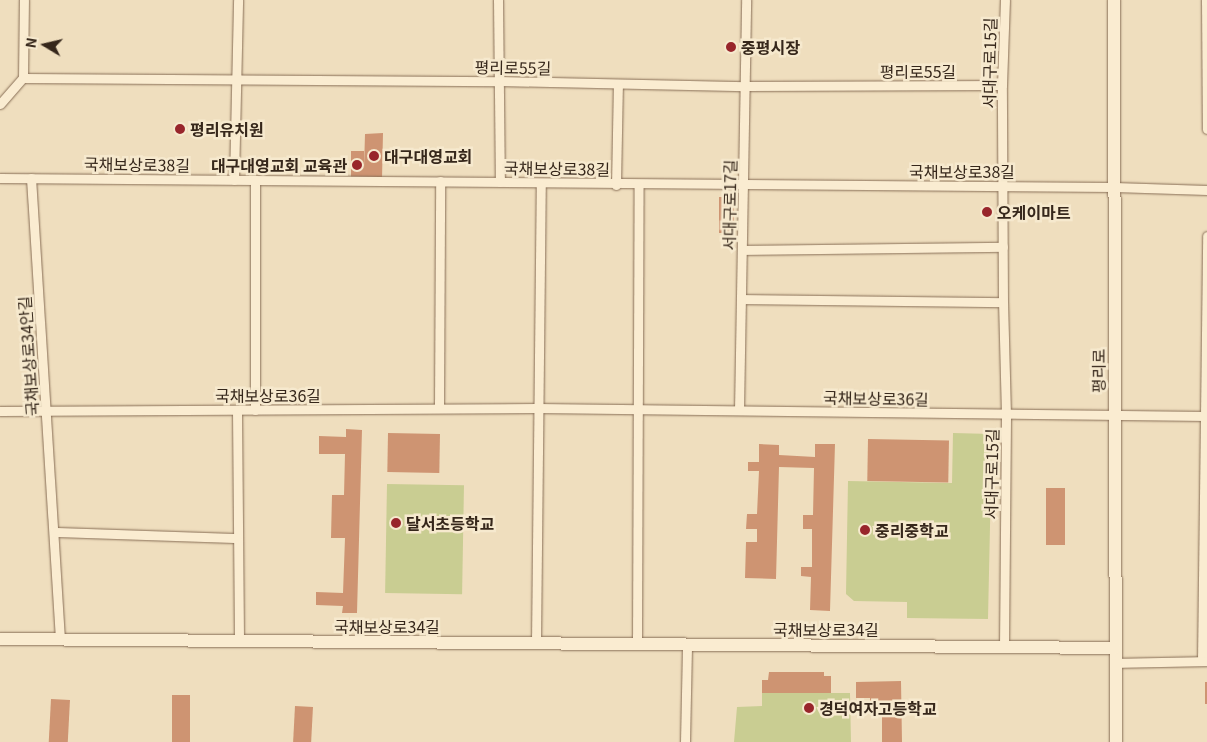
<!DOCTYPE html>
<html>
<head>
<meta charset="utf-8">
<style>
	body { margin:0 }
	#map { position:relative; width:1207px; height:742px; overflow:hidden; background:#efdebe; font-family:Georgia,"Noto Sans KR",serif }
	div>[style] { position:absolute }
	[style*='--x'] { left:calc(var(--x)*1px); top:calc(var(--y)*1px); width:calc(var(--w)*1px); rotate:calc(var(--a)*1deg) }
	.green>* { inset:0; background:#c9cd92; transform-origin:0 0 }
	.building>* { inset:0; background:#ce9472; transform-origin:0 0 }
	.roads { filter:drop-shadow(0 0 1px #886e56) drop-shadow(0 0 1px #886e56) }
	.street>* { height:9px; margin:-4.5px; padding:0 4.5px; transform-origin:4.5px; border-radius:4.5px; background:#faecd1 }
	.secondary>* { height:12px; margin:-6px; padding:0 6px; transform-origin:6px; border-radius:6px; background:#faecd1 }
	.dots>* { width:14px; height:14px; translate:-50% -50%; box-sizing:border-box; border:2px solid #f6e9ce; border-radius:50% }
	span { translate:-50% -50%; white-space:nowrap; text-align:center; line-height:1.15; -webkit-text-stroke:5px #f6e9ce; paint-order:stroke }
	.poi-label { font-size:16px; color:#36271b; font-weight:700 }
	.left { translate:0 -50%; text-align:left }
	.right { translate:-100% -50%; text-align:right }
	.street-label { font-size:16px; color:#36271b }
	.north { position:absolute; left:20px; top:20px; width:50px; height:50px; -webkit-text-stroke:4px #f6e9ce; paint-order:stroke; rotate:279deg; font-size:14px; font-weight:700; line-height:20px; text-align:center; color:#36271b }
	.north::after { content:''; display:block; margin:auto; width:18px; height:22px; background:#36271b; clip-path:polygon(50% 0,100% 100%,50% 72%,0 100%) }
</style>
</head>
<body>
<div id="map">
	<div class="green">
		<div style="clip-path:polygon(953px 433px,992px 434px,988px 619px,907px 618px,907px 602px,854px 601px,846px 594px,848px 481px,952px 483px)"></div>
		<div style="left:387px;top:484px;width:77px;height:109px;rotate:1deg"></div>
		<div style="clip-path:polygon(762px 693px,850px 693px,851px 742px,734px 742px,737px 707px,762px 706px)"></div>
	</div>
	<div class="building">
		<div style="clip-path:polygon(383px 133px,382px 179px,351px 179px,351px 151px,364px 151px,364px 168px,365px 134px)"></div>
		<div style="left:719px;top:197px;width:15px;height:36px"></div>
		<div style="clip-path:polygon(346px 429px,362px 430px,357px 613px,342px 613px,343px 606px,316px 605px,316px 592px,343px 593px,345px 538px,331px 538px,332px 495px,344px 495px,345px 454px,319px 454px,319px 436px,346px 437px)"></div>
		<div style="left:388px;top:433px;width:52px;height:39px;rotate:1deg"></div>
		<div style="left:868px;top:439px;width:81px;height:42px;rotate:1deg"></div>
		<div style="clip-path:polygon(759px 444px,779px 445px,779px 455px,815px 457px,815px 444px,835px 444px,830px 611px,810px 610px,811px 577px,801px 576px,801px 567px,812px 567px,812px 529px,803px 529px,803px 515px,813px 515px,814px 468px,779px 467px,776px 579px,745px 578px,746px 542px,757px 542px,757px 529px,746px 529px,747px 514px,757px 514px,759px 471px,748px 471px,748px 462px,759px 462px)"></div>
		<div style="left:1046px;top:488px;width:19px;height:57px"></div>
		<div style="clip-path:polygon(769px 672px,824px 672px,824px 676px,831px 676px,831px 693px,762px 693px,762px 680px,768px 680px)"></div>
		<div style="clip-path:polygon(901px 681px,902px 742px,882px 742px,882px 707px,870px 707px,870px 698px,856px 698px,856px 682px)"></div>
		<div style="left:1205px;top:682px;width:2px;height:22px"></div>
		<div style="left:172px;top:695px;width:18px;height:47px"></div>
		<div style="left:51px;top:699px;width:19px;height:43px;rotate:3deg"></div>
		<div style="left:295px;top:706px;width:18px;height:36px;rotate:3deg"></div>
	</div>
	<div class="roads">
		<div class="street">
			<div style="--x:498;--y:0;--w:182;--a:89.4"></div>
			<div style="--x:1206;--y:0;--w:129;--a:89.6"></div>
			<div style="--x:23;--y:78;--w:476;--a:0.4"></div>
			<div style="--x:499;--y:81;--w:247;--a:1.2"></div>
			<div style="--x:746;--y:86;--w:256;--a:-0.2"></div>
			<div style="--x:0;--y:104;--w:35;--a:-49"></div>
			<div style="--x:23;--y:78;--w:78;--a:-89.3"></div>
			<div style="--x:0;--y:178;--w:1114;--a:0.46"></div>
			<div style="--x:1114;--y:187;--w:93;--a:1.8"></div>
			<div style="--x:31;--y:178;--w:462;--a:86.4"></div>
			<div style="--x:234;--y:180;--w:180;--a:-88.7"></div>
			<div style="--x:255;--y:180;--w:230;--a:90"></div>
			<div style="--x:616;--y:185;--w:101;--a:-88.9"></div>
			<div style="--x:743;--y:250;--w:260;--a:-0.7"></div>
			<div style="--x:742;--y:299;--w:261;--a:0.7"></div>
			<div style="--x:439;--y:408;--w:227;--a:-89.7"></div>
			<div style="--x:237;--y:410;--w:231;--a:89.5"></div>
			<div style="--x:739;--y:410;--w:410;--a:-89"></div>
			<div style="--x:0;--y:411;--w:537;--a:-0.32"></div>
			<div style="--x:537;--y:408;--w:670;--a:0.68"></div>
			<div style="--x:54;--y:532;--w:183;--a:1.9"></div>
			<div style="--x:536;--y:643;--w:459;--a:-89.4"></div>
			<div style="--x:637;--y:644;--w:460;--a:-89.8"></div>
			<div style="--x:1004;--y:647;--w:232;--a:-89.5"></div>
			<div style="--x:1006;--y:415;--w:113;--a:-91.5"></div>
			<div style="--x:1003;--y:302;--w:217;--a:-90.3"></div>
			<div style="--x:1002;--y:85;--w:85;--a:-88"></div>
			<div style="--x:1202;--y:661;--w:425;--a:-89.3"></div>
			<div style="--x:1115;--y:663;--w:92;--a:-1.2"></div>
			<div style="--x:685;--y:742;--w:98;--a:-88.8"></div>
		</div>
		<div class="secondary">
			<div style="--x:1114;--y:0;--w:742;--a:89.85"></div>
			<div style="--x:0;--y:639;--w:1115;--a:0.46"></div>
		</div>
	</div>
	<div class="dots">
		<div style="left:731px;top:47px;background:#98252b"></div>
		<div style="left:180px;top:129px;background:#98252b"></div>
		<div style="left:374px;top:156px;background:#98252b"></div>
		<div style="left:357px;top:165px;background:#98252b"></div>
		<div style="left:987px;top:212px;background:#98252b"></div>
		<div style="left:396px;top:523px;background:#98252b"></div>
		<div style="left:865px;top:530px;background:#98252b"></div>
		<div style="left:809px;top:708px;background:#98252b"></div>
	</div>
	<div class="poi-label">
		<span class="left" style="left:741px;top:47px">중평시장</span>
		<span class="left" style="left:190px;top:129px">평리유치원</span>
		<span class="left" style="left:384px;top:156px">대구대영교회</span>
		<span class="right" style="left:347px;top:165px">대구대영교회 교육관</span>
		<span class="left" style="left:997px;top:212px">오케이마트</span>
		<span class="left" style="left:406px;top:523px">달서초등학교</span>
		<span class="left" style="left:875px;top:530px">중리중학교</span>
		<span class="left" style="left:819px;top:708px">경덕여자고등학교</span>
	</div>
	<div class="street-label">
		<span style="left:989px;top:63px;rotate:-89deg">서대구로15길</span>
		<span style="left:513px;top:67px;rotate:1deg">평리로55길</span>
		<span style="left:918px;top:71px">평리로55길</span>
		<span style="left:137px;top:164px;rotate:1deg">국채보상로38길</span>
		<span style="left:557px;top:168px;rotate:1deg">국채보상로38길</span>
		<span style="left:962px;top:171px">국채보상로38길</span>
		<span style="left:729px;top:205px;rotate:-89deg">서대구로17길</span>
		<span style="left:28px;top:356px;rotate:-94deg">국채보상로34안길</span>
		<span style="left:1098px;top:371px;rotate:-90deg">평리로</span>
		<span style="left:268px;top:395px">국채보상로36길</span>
		<span style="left:876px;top:398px;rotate:1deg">국채보상로36길</span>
		<span style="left:991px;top:474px;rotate:-89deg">서대구로15길</span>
		<span style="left:387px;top:626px">국채보상로34길</span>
		<span style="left:826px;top:629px">국채보상로34길</span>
	</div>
	<div class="north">N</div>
</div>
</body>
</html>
